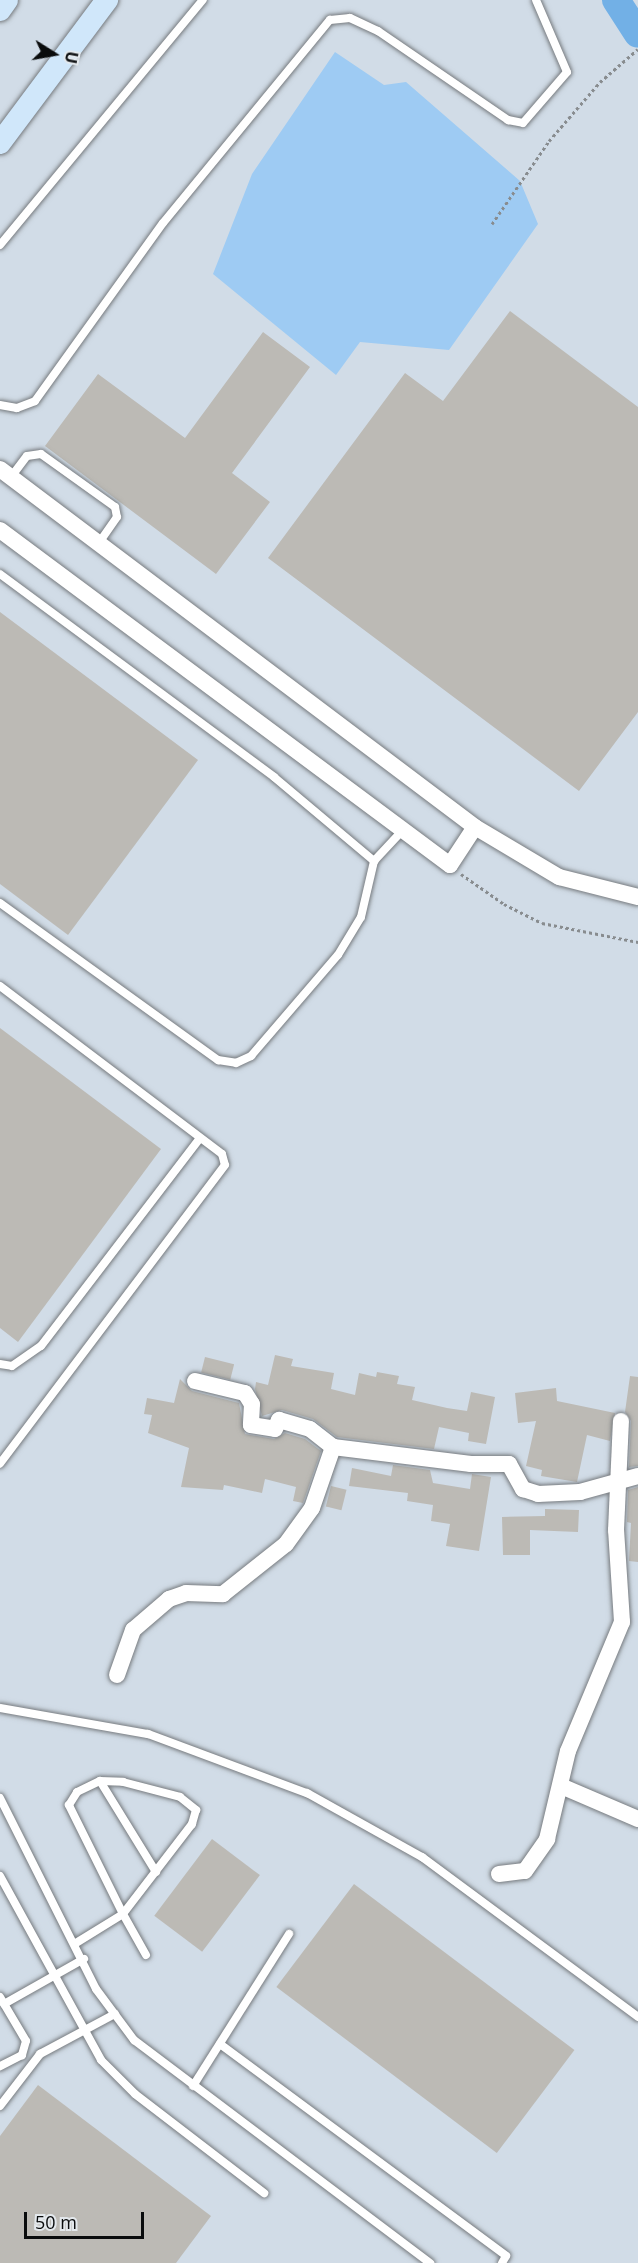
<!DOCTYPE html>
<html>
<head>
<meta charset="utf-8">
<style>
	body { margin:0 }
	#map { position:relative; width:638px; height:2263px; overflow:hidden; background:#e4e9ed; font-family:"Open Sans",sans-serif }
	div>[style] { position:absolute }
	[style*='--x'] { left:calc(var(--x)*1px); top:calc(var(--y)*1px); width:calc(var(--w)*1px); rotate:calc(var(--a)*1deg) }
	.built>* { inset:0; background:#d1dce7; transform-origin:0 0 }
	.green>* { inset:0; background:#9ecbf3 }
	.river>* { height:28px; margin:-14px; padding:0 14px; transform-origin:14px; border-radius:14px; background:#72b0e6 }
	.building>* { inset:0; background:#bcbab5; transform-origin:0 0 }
	.path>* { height:3px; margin-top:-1.5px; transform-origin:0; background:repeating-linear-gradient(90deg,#888c8f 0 3px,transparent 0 6px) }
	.roads { filter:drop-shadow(0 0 2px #777b7f) drop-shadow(0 0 2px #777b7f) }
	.lane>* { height:8px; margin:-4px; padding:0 4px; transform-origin:4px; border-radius:4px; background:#fff }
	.street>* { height:16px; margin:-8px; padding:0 8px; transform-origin:8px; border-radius:8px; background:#fff }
	.secondary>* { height:22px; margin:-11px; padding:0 11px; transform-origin:11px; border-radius:11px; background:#d0e7fa }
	span { translate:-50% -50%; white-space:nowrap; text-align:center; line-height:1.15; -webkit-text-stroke:6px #e4e9ed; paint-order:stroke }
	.north { position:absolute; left:24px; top:24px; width:60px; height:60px; -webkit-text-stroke:4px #e4e9ed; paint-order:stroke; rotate:101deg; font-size:16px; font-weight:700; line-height:24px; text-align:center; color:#0a0c0d }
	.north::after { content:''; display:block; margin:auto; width:21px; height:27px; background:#0a0c0d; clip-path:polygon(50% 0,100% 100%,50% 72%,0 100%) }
	.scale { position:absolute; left:24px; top:2212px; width:120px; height:27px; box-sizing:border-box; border:3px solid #0a0c0d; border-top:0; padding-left:8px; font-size:18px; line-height:21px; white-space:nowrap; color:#0a0c0d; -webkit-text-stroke:4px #e4e9ed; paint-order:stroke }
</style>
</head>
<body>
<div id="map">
	<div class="built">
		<div style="left:0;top:0;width:638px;height:2263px"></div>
	</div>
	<div class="green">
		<div style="clip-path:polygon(335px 52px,384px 85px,406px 82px,520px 181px,538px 224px,449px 350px,360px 342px,336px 375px,213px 274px,252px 174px)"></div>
	</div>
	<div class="river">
		<div style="--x:616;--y:0;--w:40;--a:57.1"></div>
	</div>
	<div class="building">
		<div style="clip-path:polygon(510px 311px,638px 407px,638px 712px,579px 791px,268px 558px,405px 373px,443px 401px)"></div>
		<div style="clip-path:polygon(263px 332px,310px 367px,232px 473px,270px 502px,216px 574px,45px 446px,98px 374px,185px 438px)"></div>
		<div style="clip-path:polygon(0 612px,198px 760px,68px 935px,0 884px)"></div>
		<div style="clip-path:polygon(0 1028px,161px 1149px,18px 1342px,0 1328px)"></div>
		<div style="clip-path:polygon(275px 1355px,293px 1359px,291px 1366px,334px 1373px,331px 1389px,355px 1395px,359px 1373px,376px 1377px,377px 1372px,399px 1376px,397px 1384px,415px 1387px,412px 1400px,447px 1408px,467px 1411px,471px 1392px,495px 1397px,486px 1444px,468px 1441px,469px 1433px,439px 1427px,434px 1449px,337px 1437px,313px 1419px,282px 1410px,262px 1416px,255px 1389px,256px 1382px,268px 1385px)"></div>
		<div style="left:205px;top:1357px;width:30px;height:16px;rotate:14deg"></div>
		<div style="clip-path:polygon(630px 1376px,638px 1377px,638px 1466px,629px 1467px,631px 1421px,625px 1412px)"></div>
		<div style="clip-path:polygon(180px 1379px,192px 1391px,239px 1403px,245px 1434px,274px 1439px,285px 1433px,305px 1439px,321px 1451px,303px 1503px,293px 1501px,296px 1487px,265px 1479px,262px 1493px,224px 1485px,223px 1490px,181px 1487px,189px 1448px,148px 1433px,152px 1415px,144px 1414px,147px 1398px,174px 1403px)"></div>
		<div style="clip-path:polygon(556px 1388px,557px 1401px,615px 1413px,610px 1441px,587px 1435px,577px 1482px,541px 1476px,542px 1470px,526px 1466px,536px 1421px,518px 1423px,515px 1393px)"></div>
		<div style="clip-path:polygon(393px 1465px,430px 1470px,433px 1483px,470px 1489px,472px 1474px,491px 1477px,479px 1551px,446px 1546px,450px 1524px,431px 1521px,433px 1505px,407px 1501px,408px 1493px,349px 1486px,352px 1468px,391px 1476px)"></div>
		<div style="left:331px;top:1486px;width:16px;height:21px;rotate:14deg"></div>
		<div style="clip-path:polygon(638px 1487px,638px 1562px,629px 1561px,631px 1523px,627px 1522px,628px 1490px)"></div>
		<div style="clip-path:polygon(545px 1509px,579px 1510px,578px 1532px,530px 1530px,530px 1555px,503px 1555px,502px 1517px,545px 1516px)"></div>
		<div style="left:212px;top:1839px;width:60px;height:96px;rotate:37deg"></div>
		<div style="left:354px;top:1884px;width:276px;height:129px;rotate:37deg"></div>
		<div style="clip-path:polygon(38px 2085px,211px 2216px,176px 2263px,0 2263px,0 2136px)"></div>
	</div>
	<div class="path">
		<div style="--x:492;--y:224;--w:101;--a:-55.5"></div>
		<div style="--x:549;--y:141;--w:78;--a:-49.2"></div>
		<div style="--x:600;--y:82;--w:50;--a:-41"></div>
		<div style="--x:461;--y:874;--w:52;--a:34.9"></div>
		<div style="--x:504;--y:904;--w:42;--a:26.6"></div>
		<div style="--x:542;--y:923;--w:98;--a:11.2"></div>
	</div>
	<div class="roads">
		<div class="lane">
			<div style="--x:0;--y:245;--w:318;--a:-50.4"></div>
			<div style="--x:0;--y:405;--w:17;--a:10"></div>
			<div style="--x:17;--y:408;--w:19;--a:-21"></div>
			<div style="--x:35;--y:401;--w:219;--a:-54.3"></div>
			<div style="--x:163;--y:223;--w:263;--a:-50.6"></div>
			<div style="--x:330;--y:20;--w:20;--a:-6"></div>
			<div style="--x:350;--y:18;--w:31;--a:25"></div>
			<div style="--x:378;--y:31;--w:158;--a:34.4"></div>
			<div style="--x:508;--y:120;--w:15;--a:11"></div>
			<div style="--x:523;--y:123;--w:67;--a:-49.2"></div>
			<div style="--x:567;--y:72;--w:78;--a:-113.3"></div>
			<div style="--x:11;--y:477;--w:26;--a:-53"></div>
			<div style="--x:27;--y:456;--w:14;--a:-8"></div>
			<div style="--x:41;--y:454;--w:91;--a:35.6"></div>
			<div style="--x:115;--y:507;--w:10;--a:79"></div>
			<div style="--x:117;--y:517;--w:32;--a:125"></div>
			<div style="--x:0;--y:574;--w:341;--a:36.5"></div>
			<div style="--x:274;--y:777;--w:131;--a:40"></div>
			<div style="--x:374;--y:861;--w:42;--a:-46.9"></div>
			<div style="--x:0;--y:903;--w:269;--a:35.8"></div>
			<div style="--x:218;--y:1060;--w:18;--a:9"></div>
			<div style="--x:236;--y:1063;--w:17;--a:-25"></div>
			<div style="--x:251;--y:1056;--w:133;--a:-49.3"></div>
			<div style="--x:338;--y:955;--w:44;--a:-58.8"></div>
			<div style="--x:361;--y:917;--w:57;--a:-76.9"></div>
			<div style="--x:0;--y:986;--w:278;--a:37.1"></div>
			<div style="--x:222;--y:1154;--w:11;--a:75"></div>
			<div style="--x:225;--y:1165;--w:374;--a:127"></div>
			<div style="--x:0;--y:1364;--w:12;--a:9"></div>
			<div style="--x:12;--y:1366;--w:35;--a:-35"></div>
			<div style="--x:41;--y:1346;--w:260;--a:-52.6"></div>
			<div style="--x:0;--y:1708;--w:150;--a:10"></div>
			<div style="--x:148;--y:1734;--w:170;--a:20.4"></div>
			<div style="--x:307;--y:1793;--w:132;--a:29.1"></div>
			<div style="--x:422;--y:1857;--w:269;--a:36.5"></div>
			<div style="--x:100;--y:1781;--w:107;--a:58.4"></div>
			<div style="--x:0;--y:1798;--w:214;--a:63.3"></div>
			<div style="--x:96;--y:1989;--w:64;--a:53.3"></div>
			<div style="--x:134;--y:2040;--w:371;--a:37"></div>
			<div style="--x:0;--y:1876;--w:210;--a:61.2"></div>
			<div style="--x:101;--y:2060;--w:48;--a:45"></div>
			<div style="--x:135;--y:2094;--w:163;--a:37.5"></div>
			<div style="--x:76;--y:1943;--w:55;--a:-31.7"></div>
			<div style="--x:123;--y:1914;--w:122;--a:-116.4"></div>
			<div style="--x:69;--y:1805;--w:15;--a:-58"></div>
			<div style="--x:77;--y:1792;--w:25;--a:-26"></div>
			<div style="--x:100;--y:1781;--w:23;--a:2"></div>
			<div style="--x:123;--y:1782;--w:59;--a:14.7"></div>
			<div style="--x:180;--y:1797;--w:21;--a:39"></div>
			<div style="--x:196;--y:1810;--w:15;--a:106"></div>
			<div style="--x:192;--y:1824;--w:113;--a:127.5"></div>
			<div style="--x:123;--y:1914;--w:47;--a:60.7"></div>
			<div style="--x:0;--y:1997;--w:51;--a:59.4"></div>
			<div style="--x:26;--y:2041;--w:15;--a:106"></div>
			<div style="--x:22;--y:2055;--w:25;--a:153"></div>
			<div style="--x:4;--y:2004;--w:92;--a:-29.4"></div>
			<div style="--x:220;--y:2044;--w:356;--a:36.5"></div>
			<div style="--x:506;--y:2256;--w:8;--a:120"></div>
			<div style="--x:193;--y:2086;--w:180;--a:-57.7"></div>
			<div style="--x:0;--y:2106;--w:66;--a:-52.4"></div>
			<div style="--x:40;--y:2054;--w:85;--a:-28.1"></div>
		</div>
		<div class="street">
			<div style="--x:0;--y:469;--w:595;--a:37"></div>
			<div style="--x:475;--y:827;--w:98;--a:30.8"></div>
			<div style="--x:559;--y:877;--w:81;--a:14.2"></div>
			<div style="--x:0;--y:530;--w:561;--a:36.67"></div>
			<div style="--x:450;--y:865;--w:45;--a:-56.7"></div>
			<div style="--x:195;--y:1381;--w:51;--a:13.5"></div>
			<div style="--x:245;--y:1393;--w:13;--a:58"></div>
			<div style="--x:252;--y:1404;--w:21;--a:93"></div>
			<div style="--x:251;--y:1425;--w:24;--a:9"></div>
			<div style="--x:275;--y:1429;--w:10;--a:-66"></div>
			<div style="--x:279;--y:1420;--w:32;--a:16"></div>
			<div style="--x:310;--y:1429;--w:29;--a:38"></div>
			<div style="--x:117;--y:1675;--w:48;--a:-70.4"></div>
			<div style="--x:133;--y:1630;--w:48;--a:-40.7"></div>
			<div style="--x:169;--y:1599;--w:18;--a:-19"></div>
			<div style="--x:186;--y:1593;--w:37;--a:2"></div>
			<div style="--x:223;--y:1594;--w:80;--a:-38.4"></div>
			<div style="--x:286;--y:1544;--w:44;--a:-54.2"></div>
			<div style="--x:312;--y:1508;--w:65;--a:-71"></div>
			<div style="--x:333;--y:1447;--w:139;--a:7"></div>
			<div style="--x:471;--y:1464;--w:38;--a:0"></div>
			<div style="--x:509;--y:1464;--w:29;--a:61"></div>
			<div style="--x:523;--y:1489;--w:16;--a:18"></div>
			<div style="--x:538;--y:1494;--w:42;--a:-2.7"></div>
			<div style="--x:580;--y:1492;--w:60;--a:-15.4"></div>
			<div style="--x:561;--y:1786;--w:84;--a:23.2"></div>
			<div style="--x:499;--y:1874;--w:26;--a:-7"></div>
			<div style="--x:525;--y:1871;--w:39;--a:-55"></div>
			<div style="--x:547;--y:1839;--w:90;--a:-76.6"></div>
			<div style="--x:568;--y:1751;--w:140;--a:-67.3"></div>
			<div style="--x:622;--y:1622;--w:92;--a:-93.7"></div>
			<div style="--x:616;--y:1530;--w:109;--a:-87.4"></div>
		</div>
		<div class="secondary">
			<div style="--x:0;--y:10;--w:12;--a:-55"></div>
			<div style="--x:0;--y:143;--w:179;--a:-53.2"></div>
		</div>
	</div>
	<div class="north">U</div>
	<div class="scale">50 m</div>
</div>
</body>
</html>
